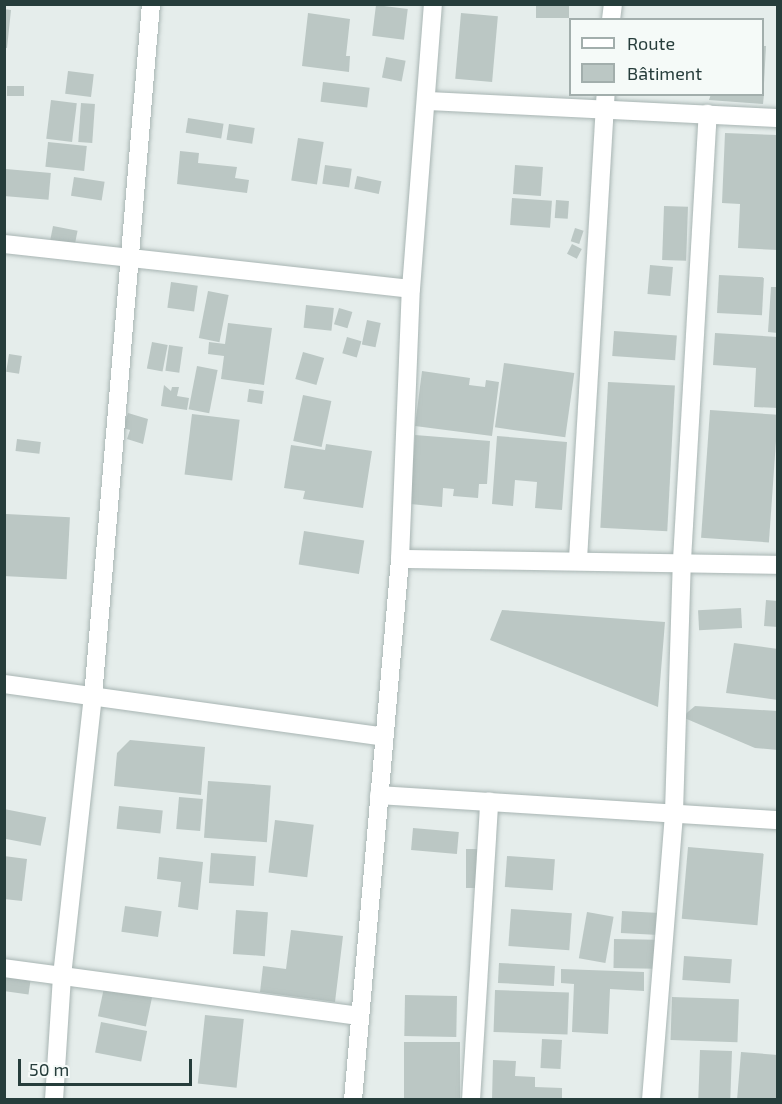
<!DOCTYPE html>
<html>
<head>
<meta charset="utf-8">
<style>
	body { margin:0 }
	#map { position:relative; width:782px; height:1104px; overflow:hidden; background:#e5edeb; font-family:"Exo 2",sans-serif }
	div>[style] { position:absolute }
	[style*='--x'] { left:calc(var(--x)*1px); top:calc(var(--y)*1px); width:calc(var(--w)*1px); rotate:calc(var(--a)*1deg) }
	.building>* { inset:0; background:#bbc7c4; transform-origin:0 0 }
	.roads { filter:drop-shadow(0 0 2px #a8b5b3) drop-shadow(0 0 2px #a8b5b3) }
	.minor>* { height:18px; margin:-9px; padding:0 9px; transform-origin:9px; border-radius:9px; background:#fff }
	span { translate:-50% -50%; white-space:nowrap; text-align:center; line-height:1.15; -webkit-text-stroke:6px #f5faf8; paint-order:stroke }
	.frame { position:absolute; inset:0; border:6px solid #263d3b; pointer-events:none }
	.legend { position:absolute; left:569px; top:18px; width:195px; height:78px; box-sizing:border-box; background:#f5faf8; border:2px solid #a2aeac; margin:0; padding:8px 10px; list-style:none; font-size:18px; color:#263d3b }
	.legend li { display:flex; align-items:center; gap:12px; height:30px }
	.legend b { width:30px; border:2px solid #a2aeac }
	.scale { position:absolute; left:18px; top:1059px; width:174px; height:27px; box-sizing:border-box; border:3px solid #263d3b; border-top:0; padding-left:8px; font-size:18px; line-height:21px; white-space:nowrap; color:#263d3b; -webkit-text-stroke:4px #f5faf8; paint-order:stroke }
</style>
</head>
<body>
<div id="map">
	<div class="building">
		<div style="left:536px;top:4px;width:33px;height:14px"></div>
		<div style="left:376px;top:5px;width:32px;height:31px;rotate:7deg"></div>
		<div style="clip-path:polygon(4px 9px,11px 10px,7px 48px,4px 48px)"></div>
		<div style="clip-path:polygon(308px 13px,350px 19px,346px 56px,350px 56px,349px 72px,302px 66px)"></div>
		<div style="left:461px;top:13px;width:37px;height:66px;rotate:5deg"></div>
		<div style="clip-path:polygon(762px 46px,766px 46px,764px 83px,762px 83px)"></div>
		<div style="left:386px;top:57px;width:20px;height:21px;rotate:11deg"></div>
		<div style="left:68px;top:71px;width:26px;height:23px;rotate:7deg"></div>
		<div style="left:323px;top:82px;width:47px;height:20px;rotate:7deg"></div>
		<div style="left:7px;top:86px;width:17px;height:10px"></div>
		<div style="clip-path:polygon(711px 94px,764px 94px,763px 104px,709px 100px)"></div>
		<div style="left:51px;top:100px;width:26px;height:39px;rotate:7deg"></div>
		<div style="left:81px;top:103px;width:14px;height:39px;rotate:4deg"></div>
		<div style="left:188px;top:118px;width:36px;height:15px;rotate:9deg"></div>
		<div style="left:229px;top:124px;width:26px;height:16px;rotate:9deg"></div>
		<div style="clip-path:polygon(725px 133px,778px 135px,778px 250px,738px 248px,740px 204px,722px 203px)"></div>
		<div style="left:298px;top:138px;width:26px;height:43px;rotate:9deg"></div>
		<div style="left:48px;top:142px;width:39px;height:25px;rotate:6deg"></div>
		<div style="clip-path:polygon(180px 151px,199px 153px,198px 163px,237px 167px,235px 178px,249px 180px,247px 193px,177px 184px)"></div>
		<div style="left:325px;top:165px;width:27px;height:19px;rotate:8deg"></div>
		<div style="left:515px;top:165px;width:28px;height:29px;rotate:4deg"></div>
		<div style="left:6px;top:169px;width:45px;height:27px;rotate:5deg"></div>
		<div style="left:357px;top:176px;width:25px;height:13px;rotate:12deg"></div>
		<div style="left:74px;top:177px;width:31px;height:19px;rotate:9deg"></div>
		<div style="left:512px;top:198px;width:40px;height:27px;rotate:4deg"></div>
		<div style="left:556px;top:200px;width:13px;height:18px;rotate:4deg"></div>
		<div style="left:664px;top:206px;width:24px;height:54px;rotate:2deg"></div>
		<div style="left:53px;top:226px;width:25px;height:14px;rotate:11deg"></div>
		<div style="left:575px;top:228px;width:9px;height:14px;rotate:18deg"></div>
		<div style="left:572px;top:244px;width:11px;height:11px;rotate:27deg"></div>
		<div style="left:650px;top:265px;width:23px;height:29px;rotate:5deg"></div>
		<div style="left:719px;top:275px;width:45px;height:38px;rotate:3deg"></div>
		<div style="left:171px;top:282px;width:27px;height:26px;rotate:8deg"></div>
		<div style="clip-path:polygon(771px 287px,778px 287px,778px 333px,768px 332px)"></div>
		<div style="left:208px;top:291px;width:21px;height:48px;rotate:11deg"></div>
		<div style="left:306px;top:305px;width:28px;height:23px;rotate:6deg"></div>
		<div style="left:339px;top:308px;width:14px;height:17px;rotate:17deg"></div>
		<div style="left:367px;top:320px;width:14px;height:25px;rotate:12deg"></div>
		<div style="clip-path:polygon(228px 323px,272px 328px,264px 385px,221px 379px,224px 356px,208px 354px,209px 342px,225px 344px)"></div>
		<div style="left:614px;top:331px;width:63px;height:25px;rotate:4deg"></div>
		<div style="clip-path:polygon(715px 333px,778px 337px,778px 408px,754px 407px,756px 368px,713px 365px)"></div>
		<div style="left:347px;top:337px;width:15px;height:17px;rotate:16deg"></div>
		<div style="left:152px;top:342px;width:16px;height:27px;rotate:11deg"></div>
		<div style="left:169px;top:345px;width:14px;height:26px;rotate:8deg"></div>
		<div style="left:303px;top:352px;width:22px;height:28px;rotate:16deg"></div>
		<div style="left:9px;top:354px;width:13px;height:18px;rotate:9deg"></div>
		<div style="left:504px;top:363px;width:71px;height:65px;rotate:8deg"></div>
		<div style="left:197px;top:366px;width:21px;height:44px;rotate:11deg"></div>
		<div style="clip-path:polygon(422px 371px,470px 378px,469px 385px,485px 387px,486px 380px,499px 382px,492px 436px,415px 426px)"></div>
		<div style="left:608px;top:382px;width:67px;height:146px;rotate:3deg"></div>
		<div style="clip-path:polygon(164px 385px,171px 391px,172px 387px,179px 387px,177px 396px,189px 398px,187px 410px,161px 406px)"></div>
		<div style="left:249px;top:389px;width:15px;height:13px;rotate:8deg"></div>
		<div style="left:303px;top:395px;width:29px;height:47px;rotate:12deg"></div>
		<div style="left:710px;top:410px;width:68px;height:128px;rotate:4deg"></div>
		<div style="clip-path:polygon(128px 413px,148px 419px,143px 444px,127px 439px,130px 430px,123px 428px)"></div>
		<div style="left:192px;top:414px;width:48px;height:61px;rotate:7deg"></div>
		<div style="clip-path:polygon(415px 435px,490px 441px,487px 484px,479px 484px,478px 498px,453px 496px,454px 489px,443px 488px,442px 507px,410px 504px)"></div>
		<div style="clip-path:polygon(497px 436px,567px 442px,562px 510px,535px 508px,537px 482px,515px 480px,513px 506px,492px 504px)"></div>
		<div style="left:17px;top:439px;width:24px;height:12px;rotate:7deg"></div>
		<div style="clip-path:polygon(326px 444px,372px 451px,363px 508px,303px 499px,305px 491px,284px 488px,291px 445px,325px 450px)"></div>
		<div style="left:6px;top:514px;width:64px;height:62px;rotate:3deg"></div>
		<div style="left:304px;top:531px;width:61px;height:34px;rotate:9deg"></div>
		<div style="clip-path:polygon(766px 600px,778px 601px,778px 627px,764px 626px)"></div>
		<div style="left:741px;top:608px;width:20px;height:43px;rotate:87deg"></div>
		<div style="clip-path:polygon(502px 610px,665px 622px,658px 707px,490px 640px)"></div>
		<div style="clip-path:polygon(734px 643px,778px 649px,778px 700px,726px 693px)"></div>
		<div style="clip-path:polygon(695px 706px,778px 711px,778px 750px,755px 748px,682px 717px)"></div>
		<div style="clip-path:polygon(130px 740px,205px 747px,201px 795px,114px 786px,117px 753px)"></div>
		<div style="left:208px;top:781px;width:63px;height:57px;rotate:4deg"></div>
		<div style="left:179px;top:797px;width:24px;height:32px;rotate:5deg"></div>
		<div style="left:119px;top:806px;width:44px;height:23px;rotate:6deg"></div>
		<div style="left:4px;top:809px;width:43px;height:29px;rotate:11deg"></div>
		<div style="left:275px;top:820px;width:39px;height:53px;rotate:7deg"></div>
		<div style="left:413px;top:828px;width:46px;height:22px;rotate:5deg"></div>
		<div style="left:688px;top:847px;width:76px;height:72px;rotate:5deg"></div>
		<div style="left:466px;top:849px;width:18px;height:39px"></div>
		<div style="left:211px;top:853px;width:45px;height:30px;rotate:4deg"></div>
		<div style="clip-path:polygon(4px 856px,27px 859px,22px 901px,4px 899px)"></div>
		<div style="left:507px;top:856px;width:48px;height:31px;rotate:4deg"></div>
		<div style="clip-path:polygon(159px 857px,203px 862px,198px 910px,178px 907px,181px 882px,157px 879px)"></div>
		<div style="left:125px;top:906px;width:37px;height:26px;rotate:8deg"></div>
		<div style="left:511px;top:909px;width:61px;height:37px;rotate:4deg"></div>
		<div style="left:236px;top:910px;width:32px;height:44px;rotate:4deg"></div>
		<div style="left:622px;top:911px;width:38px;height:22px;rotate:3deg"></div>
		<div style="left:587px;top:912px;width:27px;height:47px;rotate:10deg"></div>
		<div style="clip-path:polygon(291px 930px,343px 936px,335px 1002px,260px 992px,263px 966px,286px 969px)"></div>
		<div style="left:614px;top:939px;width:42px;height:29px;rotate:1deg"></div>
		<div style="left:684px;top:956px;width:48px;height:24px;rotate:4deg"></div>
		<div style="left:499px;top:963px;width:56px;height:20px;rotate:3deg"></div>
		<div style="clip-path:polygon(561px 969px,644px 972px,644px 991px,610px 989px,608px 1034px,572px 1032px,574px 984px,561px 983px)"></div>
		<div style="left:4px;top:975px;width:27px;height:16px;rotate:8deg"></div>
		<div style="left:105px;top:983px;width:49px;height:34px;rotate:12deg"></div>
		<div style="left:495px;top:990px;width:74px;height:42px;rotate:2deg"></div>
		<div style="left:405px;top:995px;width:52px;height:41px;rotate:1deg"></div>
		<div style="left:672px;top:997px;width:67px;height:43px;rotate:2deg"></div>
		<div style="left:205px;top:1015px;width:39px;height:69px;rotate:6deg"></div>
		<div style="left:101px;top:1022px;width:47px;height:31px;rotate:11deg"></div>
		<div style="left:542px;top:1039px;width:20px;height:29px;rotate:3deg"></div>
		<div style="left:404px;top:1042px;width:56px;height:58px"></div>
		<div style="left:700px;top:1050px;width:32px;height:50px;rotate:2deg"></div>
		<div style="clip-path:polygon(741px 1052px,778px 1055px,778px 1100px,737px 1100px)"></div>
		<div style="clip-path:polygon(493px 1060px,516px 1061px,515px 1076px,535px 1077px,535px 1087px,562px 1088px,562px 1100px,492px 1100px)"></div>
	</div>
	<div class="roads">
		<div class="minor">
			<div style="--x:611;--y:20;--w:16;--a:-83"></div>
			<div style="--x:427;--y:101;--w:351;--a:2.8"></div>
			<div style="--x:4;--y:244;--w:409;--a:6.3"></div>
			<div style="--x:400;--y:559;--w:378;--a:0.9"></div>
			<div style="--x:578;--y:559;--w:466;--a:-86.6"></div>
			<div style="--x:4;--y:684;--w:384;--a:7.9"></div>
			<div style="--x:379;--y:795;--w:400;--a:3.6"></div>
			<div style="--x:4;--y:968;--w:357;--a:7.7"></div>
			<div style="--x:54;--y:1100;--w:124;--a:-86.3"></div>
			<div style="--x:62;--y:976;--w:281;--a:-83.7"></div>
			<div style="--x:93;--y:697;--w:695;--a:-85.22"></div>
			<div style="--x:353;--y:1100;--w:543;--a:-85.03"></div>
			<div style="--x:400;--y:559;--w:270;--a:-87.7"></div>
			<div style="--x:411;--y:289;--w:286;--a:-85.6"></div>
			<div style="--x:471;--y:1100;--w:299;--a:-86.5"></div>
			<div style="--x:651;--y:1100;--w:289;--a:-85.4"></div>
			<div style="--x:674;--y:812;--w:252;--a:-88.2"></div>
			<div style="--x:682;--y:560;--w:447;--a:-86.7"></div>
		</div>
	</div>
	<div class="frame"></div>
	<ul class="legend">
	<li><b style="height:8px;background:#fff"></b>Route</li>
	<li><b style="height:16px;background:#bbc7c4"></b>Bâtiment</li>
	</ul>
	<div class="scale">50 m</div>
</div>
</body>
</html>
